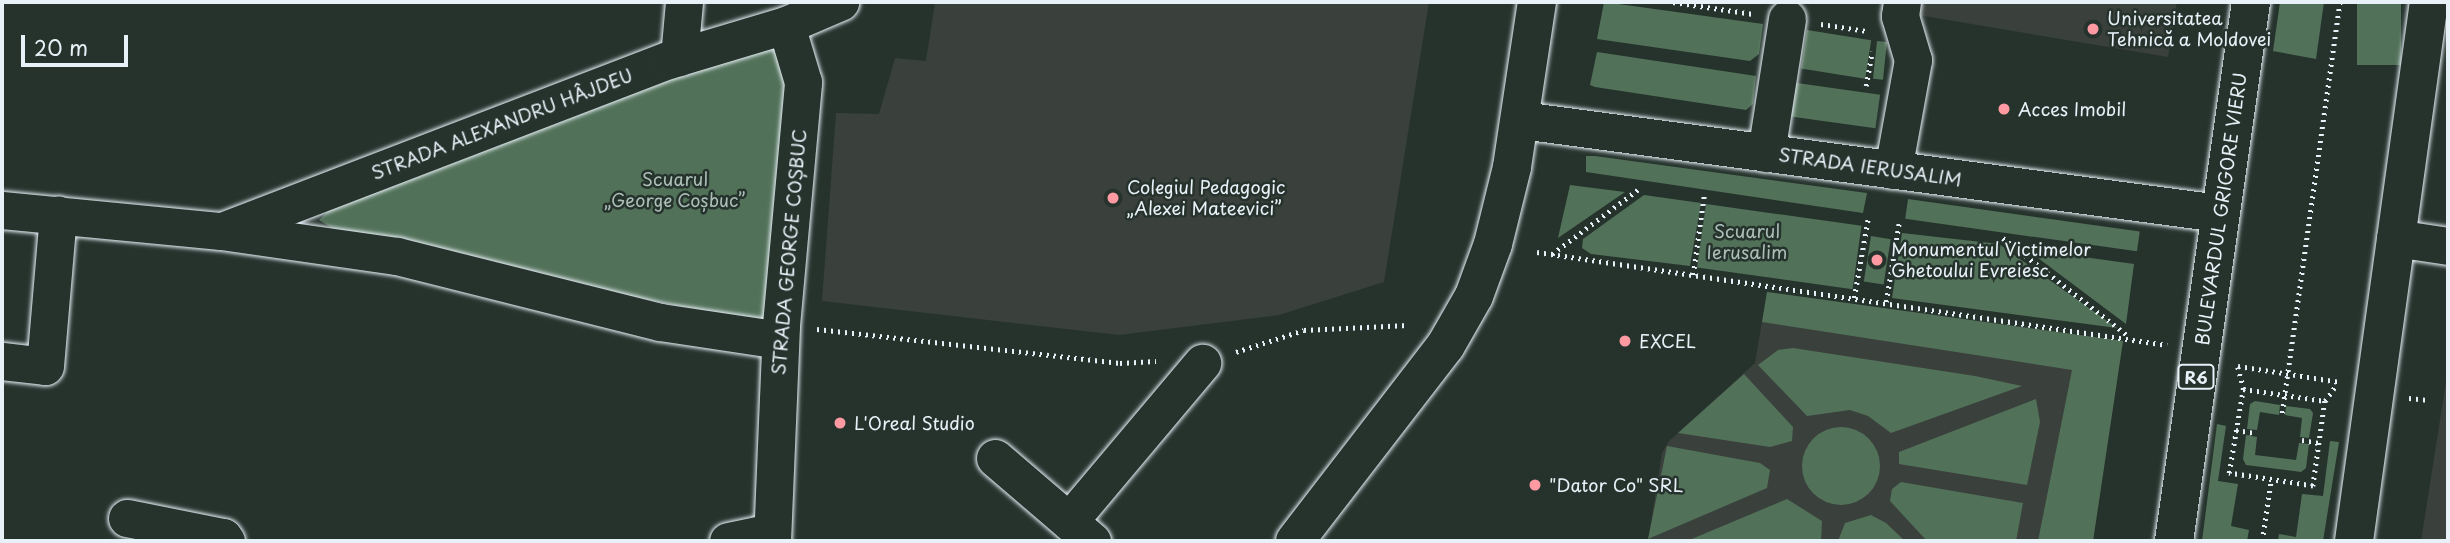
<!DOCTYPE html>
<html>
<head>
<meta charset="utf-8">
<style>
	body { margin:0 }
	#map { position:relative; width:2450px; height:543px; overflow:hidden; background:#26332d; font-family:"Playpen Sans",sans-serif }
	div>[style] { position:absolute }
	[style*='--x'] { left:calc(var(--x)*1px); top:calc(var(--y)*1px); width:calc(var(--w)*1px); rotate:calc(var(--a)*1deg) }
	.built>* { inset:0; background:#3a403c }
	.green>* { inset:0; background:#527159; transform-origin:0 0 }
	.round { border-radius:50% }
	.path>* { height:4.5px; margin-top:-2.25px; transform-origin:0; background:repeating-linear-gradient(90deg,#e8f1f8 0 2px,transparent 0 7px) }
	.roads { filter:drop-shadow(0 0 2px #e8f1f8) drop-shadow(0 0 2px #e8f1f8) }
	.minor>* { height:37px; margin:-18.5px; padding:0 18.5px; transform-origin:18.5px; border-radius:18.5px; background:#26332d }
	.major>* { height:38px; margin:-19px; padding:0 19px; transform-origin:19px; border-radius:19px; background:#26332d }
	.dots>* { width:19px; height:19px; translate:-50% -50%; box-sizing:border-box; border:4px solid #26332d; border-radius:50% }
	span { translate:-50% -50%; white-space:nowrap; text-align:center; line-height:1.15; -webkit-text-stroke:5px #26332d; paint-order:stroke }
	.shield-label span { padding:2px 5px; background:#26332d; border:2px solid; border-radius:5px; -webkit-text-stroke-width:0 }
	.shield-label { font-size:16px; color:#e8f1f8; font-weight:700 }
	.poi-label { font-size:18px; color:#e8f1f8 }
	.left { translate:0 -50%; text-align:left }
	.street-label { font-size:18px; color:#e8f1f8 }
	.park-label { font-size:18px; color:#acbeb8 }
	.frame { position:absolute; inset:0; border:4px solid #e8f1f8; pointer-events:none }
	.scale { position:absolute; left:21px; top:35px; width:107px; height:32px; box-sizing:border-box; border:4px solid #e8f1f8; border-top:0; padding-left:9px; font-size:21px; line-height:24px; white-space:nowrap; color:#e8f1f8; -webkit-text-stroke:5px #26332d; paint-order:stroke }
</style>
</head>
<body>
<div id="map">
	<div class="built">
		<div style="clip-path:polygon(935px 2px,1429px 2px,1384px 282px,1279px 315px,1119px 335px,822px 301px,836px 113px,879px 114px,895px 58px,926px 61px)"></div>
		<div style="clip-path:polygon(1914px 2px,2177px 2px,2168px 57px,1912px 14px)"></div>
		<div style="clip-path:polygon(1767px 292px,2123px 341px,2093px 541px,1648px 541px,1662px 453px,1669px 441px,1755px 363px)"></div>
		<div style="clip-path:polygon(2448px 367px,2448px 541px,2421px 541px,2446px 382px)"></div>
	</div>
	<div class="green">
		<div style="clip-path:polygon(1604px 2px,1763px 24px,1759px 54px,1750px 61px,1597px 39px)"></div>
		<div style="clip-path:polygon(2280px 2px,2324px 2px,2316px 59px,2273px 51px)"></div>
		<div style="left:2357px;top:2px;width:44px;height:63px"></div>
		<div style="left:1807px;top:30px;width:65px;height:39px;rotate:9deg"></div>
		<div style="clip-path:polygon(783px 33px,788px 186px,772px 325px,350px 239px,319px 220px,348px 192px)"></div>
		<div style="left:1877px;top:41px;width:10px;height:38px;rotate:6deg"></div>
		<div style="clip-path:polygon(1597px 52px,1756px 76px,1753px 104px,1746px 110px,1595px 87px,1590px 85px)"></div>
		<div style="left:1790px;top:82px;width:91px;height:34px;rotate:8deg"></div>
		<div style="clip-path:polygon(1586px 156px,1595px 156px,1867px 193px,1863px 213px,1586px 172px)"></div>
		<div style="clip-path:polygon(1570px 185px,1625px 192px,1558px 238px)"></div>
		<div style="clip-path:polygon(1644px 195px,1701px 203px,1690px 266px,1591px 254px,1582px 248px,1583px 239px)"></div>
		<div style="left:1908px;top:199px;width:234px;height:20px;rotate:8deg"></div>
		<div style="left:1706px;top:204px;width:157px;height:64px;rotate:8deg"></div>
		<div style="clip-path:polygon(1902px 233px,1999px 244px,2117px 328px,1892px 298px)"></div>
		<div style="left:1871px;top:236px;width:20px;height:46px;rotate:9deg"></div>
		<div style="clip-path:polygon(2026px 249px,2134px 264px,2126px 324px)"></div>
		<div style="clip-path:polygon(1767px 292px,2123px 341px,2093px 541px,2038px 541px,2072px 370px,1762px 322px)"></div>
		<div style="clip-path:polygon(1793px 348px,1975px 376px,2022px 386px,1891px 433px,1868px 416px,1850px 410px,1807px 416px,1758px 365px,1778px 350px)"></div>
		<div style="clip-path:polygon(1744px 374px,1793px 427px,1792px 441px,1770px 447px,1678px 433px)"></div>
		<div style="clip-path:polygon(2036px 399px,2040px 422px,2027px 485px,1899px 464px,1899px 452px)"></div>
		<div style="clip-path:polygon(2255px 401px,2280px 405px,2279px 415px,2260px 412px,2257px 430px,2247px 429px,2250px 404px)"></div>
		<div style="clip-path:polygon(2286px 406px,2310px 409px,2313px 413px,2309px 438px,2300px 437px,2302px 418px,2285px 415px)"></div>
		<div style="clip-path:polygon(2217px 424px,2226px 426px,2218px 481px,2238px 484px,2231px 526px,2249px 530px,2247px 541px,2202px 541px)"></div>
		<div class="round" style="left:1802px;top:427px;width:78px;height:78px"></div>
		<div style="clip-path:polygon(2246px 435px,2257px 437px,2255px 455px,2296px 460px,2299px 443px,2309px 444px,2306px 468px,2301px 472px,2246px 465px,2243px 459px)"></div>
		<div style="clip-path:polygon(2330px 441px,2339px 442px,2323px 541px,2278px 541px,2279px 534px,2296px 537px,2302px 494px,2323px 496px)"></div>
		<div style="clip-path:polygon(1667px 446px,1760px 463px,1770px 470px,1767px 488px,1648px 539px)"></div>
		<div style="clip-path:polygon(1901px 482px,2023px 503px,2016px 541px,1927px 541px,1890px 501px,1892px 489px)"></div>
		<div style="clip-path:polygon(1787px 499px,1822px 521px,1821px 541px,1687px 541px)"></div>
		<div style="clip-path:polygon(1871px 515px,1886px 523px,1905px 541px,1838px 541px,1845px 523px)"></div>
	</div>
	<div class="path">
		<div style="--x:1673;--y:2;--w:81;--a:8.5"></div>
		<div style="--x:1821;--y:24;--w:47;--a:8.7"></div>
		<div style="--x:1866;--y:86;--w:35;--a:-80"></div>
		<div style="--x:2003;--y:238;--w:157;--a:38"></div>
		<div style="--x:1537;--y:252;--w:637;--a:8.4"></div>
		<div style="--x:1552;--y:254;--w:110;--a:-36.9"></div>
		<div style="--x:1693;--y:275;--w:80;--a:-82.1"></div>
		<div style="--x:1854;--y:298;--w:80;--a:-80"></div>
		<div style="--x:1886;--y:302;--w:80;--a:-80.7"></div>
		<div style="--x:817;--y:329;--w:305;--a:6.4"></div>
		<div style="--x:1120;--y:363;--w:36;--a:-3"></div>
		<div style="--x:1236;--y:352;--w:71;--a:-17.9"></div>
		<div style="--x:1304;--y:330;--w:104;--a:-2.8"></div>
		<div style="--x:2238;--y:366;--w:103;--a:8.9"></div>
		<div style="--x:2238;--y:367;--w:23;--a:75"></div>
		<div style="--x:2243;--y:389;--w:83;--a:8.3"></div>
		<div style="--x:2325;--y:401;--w:86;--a:98"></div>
		<div style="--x:2313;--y:486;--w:85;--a:-171.2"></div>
		<div style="--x:2229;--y:473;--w:85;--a:-80.5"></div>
		<div style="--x:2409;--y:398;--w:18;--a:6"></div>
		<div style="--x:2325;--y:401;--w:19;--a:-55"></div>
		<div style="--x:2282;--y:413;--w:415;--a:-82"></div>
		<div style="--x:2236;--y:430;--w:19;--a:9"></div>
		<div style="--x:2302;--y:440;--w:17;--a:10"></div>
		<div style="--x:2262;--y:541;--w:62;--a:-81.6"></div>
	</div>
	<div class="roads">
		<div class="minor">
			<div style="--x:679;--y:57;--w:55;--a:-84.8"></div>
			<div style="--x:1521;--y:120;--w:704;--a:7.59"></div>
			<div style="--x:1766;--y:153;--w:136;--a:-81.1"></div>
			<div style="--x:1893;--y:170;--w:112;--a:-79.7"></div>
			<div style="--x:1913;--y:60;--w:46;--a:-106.5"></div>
			<div style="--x:1900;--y:16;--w:14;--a:-82"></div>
			<div style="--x:2;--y:210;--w:220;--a:5.5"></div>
			<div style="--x:221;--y:231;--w:178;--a:8.1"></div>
			<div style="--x:397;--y:256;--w:271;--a:14.1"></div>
			<div style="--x:660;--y:322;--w:121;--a:8.5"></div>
			<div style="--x:225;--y:230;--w:475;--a:-21"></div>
			<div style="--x:669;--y:60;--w:122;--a:-16.7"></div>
			<div style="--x:2395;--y:238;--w:54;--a:8.6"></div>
			<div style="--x:2;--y:361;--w:43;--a:6.6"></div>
			<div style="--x:45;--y:366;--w:152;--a:-85.1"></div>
			<div style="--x:995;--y:458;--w:128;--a:40.6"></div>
			<div style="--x:127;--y:518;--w:98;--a:11.2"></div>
			<div style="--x:223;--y:537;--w:5;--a:53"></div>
			<div style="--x:1069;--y:521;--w:207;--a:-49.9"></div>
			<div style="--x:728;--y:541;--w:45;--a:-11.6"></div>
			<div style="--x:772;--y:541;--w:216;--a:-87.6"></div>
			<div style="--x:781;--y:325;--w:244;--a:-84.8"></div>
			<div style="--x:803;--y:82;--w:59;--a:-106.6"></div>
			<div style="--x:786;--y:25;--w:59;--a:-23.1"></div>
		</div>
		<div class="major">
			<div style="--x:1295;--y:541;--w:247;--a:-52.4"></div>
			<div style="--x:1446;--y:345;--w:56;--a:-60.3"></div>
			<div style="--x:1474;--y:296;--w:55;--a:-69.9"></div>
			<div style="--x:1493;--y:244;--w:79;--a:-76.1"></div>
			<div style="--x:1512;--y:167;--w:167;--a:-81.4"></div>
			<div style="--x:2174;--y:541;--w:544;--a:-81.87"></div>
			<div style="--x:2354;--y:541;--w:544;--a:-82.08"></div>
		</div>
	</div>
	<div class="dots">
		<div style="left:2093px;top:29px;background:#ff9aa2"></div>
		<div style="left:2004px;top:109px;background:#ff9aa2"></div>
		<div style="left:1113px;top:198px;background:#ff9aa2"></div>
		<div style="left:1877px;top:260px;background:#ff9aa2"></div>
		<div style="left:1625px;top:341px;background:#ff9aa2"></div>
		<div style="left:840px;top:423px;background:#ff9aa2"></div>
		<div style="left:1535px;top:485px;background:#ff9aa2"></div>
	</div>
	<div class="shield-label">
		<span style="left:2196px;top:377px">R6</span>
	</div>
	<div class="poi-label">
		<span class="left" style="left:2107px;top:29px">Universitatea<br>Tehnică a Moldovei</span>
		<span class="left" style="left:2018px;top:109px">Acces Imobil</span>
		<span class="left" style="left:1127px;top:198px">Colegiul Pedagogic<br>„Alexei Mateevici”</span>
		<span class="left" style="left:1891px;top:260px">Monumentul Victimelor<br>Ghetoului Evreiesc</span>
		<span class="left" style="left:1639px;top:341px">EXCEL</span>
		<span class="left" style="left:854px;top:423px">L'Oreal Studio</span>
		<span class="left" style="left:1549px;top:485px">"Dator Co" SRL</span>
	</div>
	<div class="street-label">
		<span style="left:502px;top:124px;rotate:-21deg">STRADA ALEXANDRU HÂJDEU</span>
		<span style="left:1870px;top:167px;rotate:8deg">STRADA IERUSALIM</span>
		<span style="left:2221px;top:209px;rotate:-82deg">BULEVARDUL GRIGORE VIERU</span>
		<span style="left:789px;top:252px;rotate:-85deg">STRADA GEORGE COȘBUC</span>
	</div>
	<div class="park-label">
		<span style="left:675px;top:190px">Scuarul<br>„George Coșbuc”</span>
		<span style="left:1747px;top:242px">Scuarul<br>Ierusalim</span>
	</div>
	<div class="frame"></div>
	<div class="scale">20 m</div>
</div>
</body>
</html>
